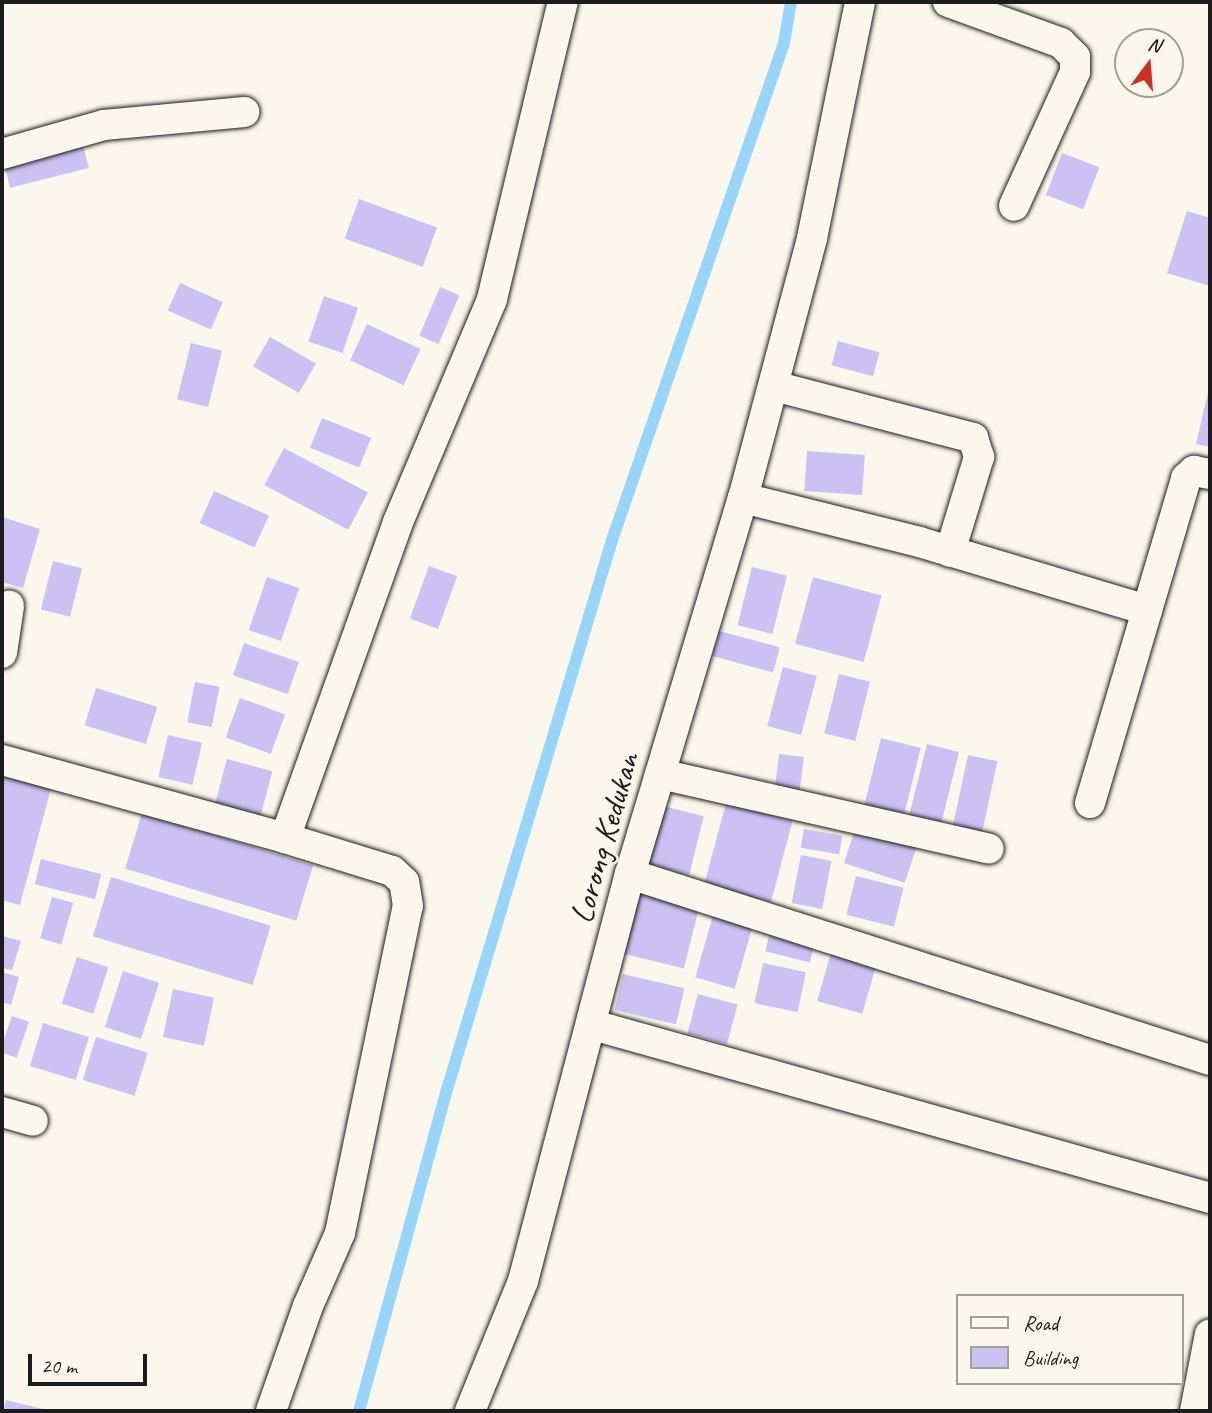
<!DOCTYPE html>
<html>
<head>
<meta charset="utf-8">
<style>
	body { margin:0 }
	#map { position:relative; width:1212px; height:1413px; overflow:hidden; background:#fbf7ec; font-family:Caveat,sans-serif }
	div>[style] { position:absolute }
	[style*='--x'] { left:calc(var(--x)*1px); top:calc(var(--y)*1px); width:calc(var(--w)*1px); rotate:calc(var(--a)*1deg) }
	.stream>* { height:12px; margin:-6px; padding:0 6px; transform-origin:6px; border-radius:6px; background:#99d5fa }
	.building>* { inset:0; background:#ccc1f3; transform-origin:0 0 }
	.roads { filter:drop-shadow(0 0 2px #1c1c1c) drop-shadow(0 0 2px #1c1c1c) }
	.street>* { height:30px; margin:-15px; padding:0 15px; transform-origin:15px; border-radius:15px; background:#fbf7ec }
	span { translate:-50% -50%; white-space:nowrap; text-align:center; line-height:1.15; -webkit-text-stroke:5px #fbf7ec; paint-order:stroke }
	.street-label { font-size:33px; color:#1c1c1c }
	.frame { position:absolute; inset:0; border:4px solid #1c1c1c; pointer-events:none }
	.legend { position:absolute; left:956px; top:1294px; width:228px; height:91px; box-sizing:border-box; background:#fbf7ec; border:2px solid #a29f99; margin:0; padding:9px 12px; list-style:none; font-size:21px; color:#1c1c1c }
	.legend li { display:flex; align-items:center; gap:14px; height:35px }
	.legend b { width:35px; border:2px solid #a29f99 }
	.north { position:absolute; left:1114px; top:28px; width:70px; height:70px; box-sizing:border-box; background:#fbf7ec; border:2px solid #a29f99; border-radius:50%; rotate:16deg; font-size:19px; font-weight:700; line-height:28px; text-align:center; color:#1c1c1c }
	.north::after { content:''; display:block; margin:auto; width:24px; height:32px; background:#c8321e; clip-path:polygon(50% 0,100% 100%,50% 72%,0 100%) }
	.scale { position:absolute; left:28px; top:1354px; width:119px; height:32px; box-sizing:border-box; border:4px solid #1c1c1c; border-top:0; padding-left:9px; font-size:21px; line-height:24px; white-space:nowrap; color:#1c1c1c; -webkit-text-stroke:5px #fbf7ec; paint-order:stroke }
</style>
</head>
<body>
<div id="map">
	<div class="stream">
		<div style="--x:359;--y:1411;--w:340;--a:-74.7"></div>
		<div style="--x:449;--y:1083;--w:567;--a:-73.29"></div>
		<div style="--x:612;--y:540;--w:526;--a:-70.91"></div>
		<div style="--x:784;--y:43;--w:42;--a:-80.3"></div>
	</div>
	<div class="building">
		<div style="left:81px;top:137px;width:32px;height:81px;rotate:76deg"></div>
		<div style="left:1062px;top:153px;width:40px;height:45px;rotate:21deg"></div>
		<div style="left:359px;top:199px;width:83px;height:42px;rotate:20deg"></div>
		<div style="clip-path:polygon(1187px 211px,1210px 218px,1210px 286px,1167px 273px)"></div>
		<div style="left:180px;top:283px;width:47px;height:30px;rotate:24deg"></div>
		<div style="left:440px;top:287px;width:21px;height:53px;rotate:23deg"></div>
		<div style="left:324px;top:296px;width:36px;height:48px;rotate:19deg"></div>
		<div style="left:367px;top:324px;width:59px;height:40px;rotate:25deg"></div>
		<div style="left:270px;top:337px;width:53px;height:34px;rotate:30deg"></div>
		<div style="left:838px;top:341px;width:43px;height:25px;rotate:15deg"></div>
		<div style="left:191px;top:343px;width:32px;height:58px;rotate:14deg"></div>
		<div style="clip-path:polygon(1209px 388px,1210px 388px,1210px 447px,1196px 444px)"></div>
		<div style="left:322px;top:418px;width:53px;height:32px;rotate:22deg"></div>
		<div style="left:284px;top:448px;width:95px;height:42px;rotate:28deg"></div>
		<div style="left:807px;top:451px;width:58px;height:40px;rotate:4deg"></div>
		<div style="left:214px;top:491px;width:60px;height:35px;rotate:24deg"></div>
		<div style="clip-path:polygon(2px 517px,40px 529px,23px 588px,2px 582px)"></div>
		<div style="left:53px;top:561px;width:30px;height:50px;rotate:14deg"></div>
		<div style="left:429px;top:566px;width:30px;height:56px;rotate:20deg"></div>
		<div style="left:752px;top:567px;width:36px;height:60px;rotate:14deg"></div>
		<div style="left:267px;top:577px;width:34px;height:56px;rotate:19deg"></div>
		<div style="left:813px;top:577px;width:71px;height:69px;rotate:15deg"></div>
		<div style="left:719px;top:631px;width:63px;height:26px;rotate:15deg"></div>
		<div style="left:244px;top:643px;width:58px;height:34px;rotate:19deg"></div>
		<div style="left:783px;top:667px;width:35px;height:61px;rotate:15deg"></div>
		<div style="left:839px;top:674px;width:32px;height:61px;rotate:14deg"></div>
		<div style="left:195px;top:682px;width:25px;height:41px;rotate:11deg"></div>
		<div style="left:96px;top:688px;width:64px;height:39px;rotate:17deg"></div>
		<div style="left:240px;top:698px;width:48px;height:42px;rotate:20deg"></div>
		<div style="left:168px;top:735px;width:35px;height:43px;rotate:13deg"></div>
		<div style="left:881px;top:738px;width:41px;height:70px;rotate:14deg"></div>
		<div style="left:927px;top:744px;width:33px;height:73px;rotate:14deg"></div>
		<div style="left:779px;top:754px;width:25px;height:42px;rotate:7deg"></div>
		<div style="left:968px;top:755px;width:30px;height:75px;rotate:12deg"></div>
		<div style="left:227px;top:759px;width:47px;height:55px;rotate:15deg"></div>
		<div style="clip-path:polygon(4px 776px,51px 788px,20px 905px,2px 900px)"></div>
		<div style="left:726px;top:803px;width:69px;height:84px;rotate:15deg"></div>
		<div style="left:663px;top:806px;width:42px;height:61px;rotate:14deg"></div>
		<div style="left:142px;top:813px;width:179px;height:58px;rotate:17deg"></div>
		<div style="left:857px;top:823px;width:64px;height:42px;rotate:18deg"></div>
		<div style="left:804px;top:829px;width:39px;height:19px;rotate:10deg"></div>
		<div style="left:801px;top:855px;width:31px;height:49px;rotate:11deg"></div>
		<div style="left:41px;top:859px;width:62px;height:26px;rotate:14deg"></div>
		<div style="left:856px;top:876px;width:49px;height:40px;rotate:14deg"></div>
		<div style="left:111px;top:877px;width:167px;height:62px;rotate:17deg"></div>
		<div style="left:637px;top:892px;width:64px;height:63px;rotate:14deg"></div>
		<div style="left:52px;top:897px;width:22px;height:43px;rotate:16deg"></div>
		<div style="left:714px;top:912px;width:41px;height:68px;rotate:16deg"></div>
		<div style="left:771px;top:928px;width:46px;height:24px;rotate:14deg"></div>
		<div style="clip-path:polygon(2px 936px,21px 941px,12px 970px,2px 968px)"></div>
		<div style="left:832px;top:949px;width:47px;height:54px;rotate:16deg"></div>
		<div style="left:77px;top:957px;width:33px;height:49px;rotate:18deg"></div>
		<div style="left:763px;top:963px;width:44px;height:41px;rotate:12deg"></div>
		<div style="left:123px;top:971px;width:38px;height:59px;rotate:18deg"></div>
		<div style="clip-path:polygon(2px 972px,19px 977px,11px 1005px,2px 1002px)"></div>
		<div style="left:623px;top:974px;width:63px;height:37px;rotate:13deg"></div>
		<div style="left:173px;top:989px;width:42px;height:49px;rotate:12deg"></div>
		<div style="left:698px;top:994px;width:41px;height:41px;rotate:15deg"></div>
		<div style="left:12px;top:1016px;width:18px;height:38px;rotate:19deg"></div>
		<div style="left:43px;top:1023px;width:48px;height:45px;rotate:17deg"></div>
		<div style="left:96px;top:1037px;width:54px;height:45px;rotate:17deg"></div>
		<div style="clip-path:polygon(6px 1400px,47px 1410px,47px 1411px,3px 1411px)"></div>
	</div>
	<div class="roads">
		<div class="street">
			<div style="--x:948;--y:2;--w:120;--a:19.9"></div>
			<div style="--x:1061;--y:43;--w:20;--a:45"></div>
			<div style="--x:1075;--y:57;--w:15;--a:90"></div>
			<div style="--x:1075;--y:72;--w:147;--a:114.5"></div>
			<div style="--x:2;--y:154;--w:106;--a:-15.9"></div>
			<div style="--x:104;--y:125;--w:141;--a:-5.3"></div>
			<div style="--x:774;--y:386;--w:206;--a:14.6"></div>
			<div style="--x:973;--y:438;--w:20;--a:72"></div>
			<div style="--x:979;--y:457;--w:99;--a:107"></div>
			<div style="--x:743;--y:498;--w:181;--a:14"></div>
			<div style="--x:919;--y:542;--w:238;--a:16.6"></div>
			<div style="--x:2;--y:653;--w:48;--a:-81.5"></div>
			<div style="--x:2;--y:760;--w:294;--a:15.4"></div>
			<div style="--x:285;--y:838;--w:336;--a:-70.3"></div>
			<div style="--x:398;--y:522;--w:242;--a:-67.1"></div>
			<div style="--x:492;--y:299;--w:305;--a:-76.6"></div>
			<div style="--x:660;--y:774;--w:337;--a:12.8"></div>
			<div style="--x:1090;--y:803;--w:339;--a:-73.5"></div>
			<div style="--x:1186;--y:478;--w:11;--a:-41"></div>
			<div style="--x:1194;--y:471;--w:16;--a:11"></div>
			<div style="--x:630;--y:874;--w:609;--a:17.78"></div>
			<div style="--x:593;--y:1025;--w:641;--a:15.66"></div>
			<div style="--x:2;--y:1112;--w:32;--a:16"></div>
			<div style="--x:271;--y:1411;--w:111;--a:-70.6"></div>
			<div style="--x:308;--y:1306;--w:80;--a:-66.3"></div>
			<div style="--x:340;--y:1233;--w:334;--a:-78.3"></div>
			<div style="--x:408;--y:906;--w:24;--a:-99"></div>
			<div style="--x:404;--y:882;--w:16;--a:-137"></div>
			<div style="--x:392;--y:871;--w:112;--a:-162.9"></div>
			<div style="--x:470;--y:1411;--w:140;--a:-67.8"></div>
			<div style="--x:523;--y:1281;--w:421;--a:-75.3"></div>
			<div style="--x:630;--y:874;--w:393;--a:-73.3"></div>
			<div style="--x:743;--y:498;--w:269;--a:-75.1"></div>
			<div style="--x:812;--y:238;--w:241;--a:-78.5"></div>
			<div style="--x:1195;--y:1411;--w:78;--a:-79"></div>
		</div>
	</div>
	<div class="street-label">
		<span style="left:605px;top:838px;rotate:-74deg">Lorong Kedukan</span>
	</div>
	<div class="frame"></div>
	<ul class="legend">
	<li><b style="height:9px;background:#fbf7ec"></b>Road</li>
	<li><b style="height:19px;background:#ccc1f3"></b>Building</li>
	</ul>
	<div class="north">N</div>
	<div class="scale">20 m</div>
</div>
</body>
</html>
